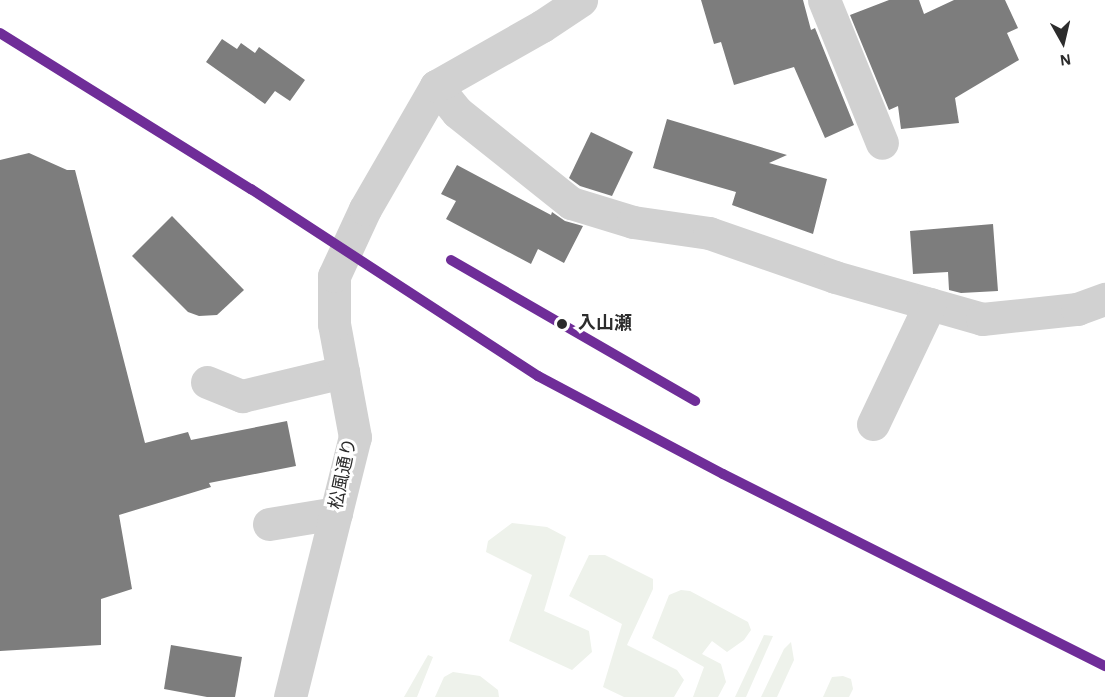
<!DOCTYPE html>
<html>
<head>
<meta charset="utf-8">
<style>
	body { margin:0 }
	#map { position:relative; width:1105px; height:697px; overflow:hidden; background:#fff; font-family:"Alegreya Sans","Noto Sans JP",sans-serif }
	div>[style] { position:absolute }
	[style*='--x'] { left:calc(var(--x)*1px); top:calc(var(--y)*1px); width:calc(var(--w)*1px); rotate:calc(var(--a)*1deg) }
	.green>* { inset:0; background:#eef2eb }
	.building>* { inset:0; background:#7d7d7d }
	.minor>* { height:33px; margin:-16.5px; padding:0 16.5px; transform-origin:16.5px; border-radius:16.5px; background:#d1d1d1 }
	.rail-1>* { height:10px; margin:-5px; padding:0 5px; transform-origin:5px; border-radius:5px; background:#6f2d98 }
	.dots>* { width:16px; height:16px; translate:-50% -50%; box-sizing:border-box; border:3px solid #fff; border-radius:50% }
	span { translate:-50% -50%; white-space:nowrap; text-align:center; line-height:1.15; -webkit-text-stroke:6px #fff; paint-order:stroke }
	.stop-label { font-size:18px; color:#2c2c2c; font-weight:700 }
	.left { translate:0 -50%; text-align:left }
	.street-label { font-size:18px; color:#2c2c2c }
	.north { position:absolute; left:1033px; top:12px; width:60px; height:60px; -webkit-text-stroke:4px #fff; paint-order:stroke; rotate:172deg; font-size:16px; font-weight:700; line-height:24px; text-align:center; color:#2c2c2c }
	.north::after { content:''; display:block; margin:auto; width:21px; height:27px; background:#2c2c2c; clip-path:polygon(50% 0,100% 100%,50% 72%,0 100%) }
</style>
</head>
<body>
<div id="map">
	<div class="green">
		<div style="clip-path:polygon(512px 523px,547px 527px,566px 537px,544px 611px,589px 631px,592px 652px,572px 670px,509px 641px,532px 575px,486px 552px,488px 541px)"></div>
		<div style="clip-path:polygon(589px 555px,605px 555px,653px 579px,653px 589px,627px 645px,677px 670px,684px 680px,674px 697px,624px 697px,603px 687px,622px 624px,569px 596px)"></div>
		<div style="clip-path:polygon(681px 590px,690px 591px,748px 622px,751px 630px,744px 640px,727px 652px,712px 641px,702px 654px,721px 664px,726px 682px,718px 697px,693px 697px,704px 667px,652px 638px,669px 595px)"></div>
		<div style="clip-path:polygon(764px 635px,773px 636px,746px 697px,735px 697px)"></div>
		<div style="clip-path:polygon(791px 642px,794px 660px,777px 697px,761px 697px,784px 649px)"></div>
		<div style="clip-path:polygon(428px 655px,433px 657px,417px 697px,404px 697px)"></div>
		<div style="clip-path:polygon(453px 672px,480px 676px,498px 690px,499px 697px,435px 697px,444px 677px)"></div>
		<div style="clip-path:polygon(843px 676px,851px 679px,853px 689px,849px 697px,823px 697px,832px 677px)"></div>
	</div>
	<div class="building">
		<div style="clip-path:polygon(701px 0,803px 0,811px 30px,815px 28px,854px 125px,825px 138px,794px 67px,734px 85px,721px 42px,714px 44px)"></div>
		<div style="clip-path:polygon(889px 0,919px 0,924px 14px,954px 0,1005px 0,1018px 28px,1007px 33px,1019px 60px,955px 98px,959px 123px,901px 129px,898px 106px,889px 110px,850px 15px)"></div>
		<div style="clip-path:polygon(222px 39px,237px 49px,241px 43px,255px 53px,259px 47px,305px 80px,290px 101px,275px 91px,265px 104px,206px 62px)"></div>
		<div style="clip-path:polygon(667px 119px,787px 155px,769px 163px,827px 179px,813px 234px,732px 205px,736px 192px,653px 168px)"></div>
		<div style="clip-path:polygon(591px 132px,633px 152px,612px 196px,580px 186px,569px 178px)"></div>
		<div style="clip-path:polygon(29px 153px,67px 170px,75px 170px,145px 443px,188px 432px,191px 440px,287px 421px,296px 466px,209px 483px,211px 487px,119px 515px,132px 589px,101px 599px,101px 645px,0 651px,0 160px)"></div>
		<div style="clip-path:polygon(457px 165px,551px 215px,552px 212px,565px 221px,583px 226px,564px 263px,538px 249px,531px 264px,446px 219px,456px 201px,441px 194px)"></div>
		<div style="clip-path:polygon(172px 216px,244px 290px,217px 315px,199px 316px,188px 312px,132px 256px)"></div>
		<div style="clip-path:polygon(993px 224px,998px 291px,961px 293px,949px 290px,948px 272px,913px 274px,910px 231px)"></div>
		<div style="clip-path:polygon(171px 645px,242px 657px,235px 697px,207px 697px,164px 689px)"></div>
	</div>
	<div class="minor">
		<div style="--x:824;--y:0;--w:154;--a:67.9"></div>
		<div style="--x:436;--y:86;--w:33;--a:51"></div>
		<div style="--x:457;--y:112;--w:146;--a:38.6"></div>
		<div style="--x:571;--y:203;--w:65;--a:17"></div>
		<div style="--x:633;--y:222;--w:77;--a:8.2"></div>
		<div style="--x:709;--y:233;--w:133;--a:19.2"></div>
		<div style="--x:835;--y:277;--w:153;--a:15.9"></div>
		<div style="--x:982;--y:319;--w:96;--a:-6"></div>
		<div style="--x:1077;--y:309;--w:30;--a:-20"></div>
		<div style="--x:207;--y:382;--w:38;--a:22"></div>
		<div style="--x:242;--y:396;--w:104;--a:-13.4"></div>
		<div style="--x:873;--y:424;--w:133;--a:-64.6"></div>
		<div style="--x:269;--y:524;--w:68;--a:-9.3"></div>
		<div style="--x:290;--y:697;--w:268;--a:-76"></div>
		<div style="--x:355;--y:437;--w:115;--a:-100.5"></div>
		<div style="--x:334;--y:324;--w:48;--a:-90"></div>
		<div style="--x:334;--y:276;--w:74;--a:-65.2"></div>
		<div style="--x:365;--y:209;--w:142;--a:-60"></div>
		<div style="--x:436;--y:86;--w:122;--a:-29.5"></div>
		<div style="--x:542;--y:26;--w:47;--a:-33.7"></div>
	</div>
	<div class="rail-1">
		<div style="--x:0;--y:33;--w:296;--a:31.9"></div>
		<div style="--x:251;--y:189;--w:343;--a:33.1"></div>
		<div style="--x:538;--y:376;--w:209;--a:27.9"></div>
		<div style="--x:723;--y:474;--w:428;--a:26.7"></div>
		<div style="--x:451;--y:260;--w:282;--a:30"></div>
	</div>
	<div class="dots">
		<div style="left:562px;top:324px;background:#2c2c2c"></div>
	</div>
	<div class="stop-label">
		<span class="left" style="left:578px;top:324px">入山瀬</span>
	</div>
	<div class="street-label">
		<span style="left:344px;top:474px;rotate:-78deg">松風通り</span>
	</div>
	<div class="north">N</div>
</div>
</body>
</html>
